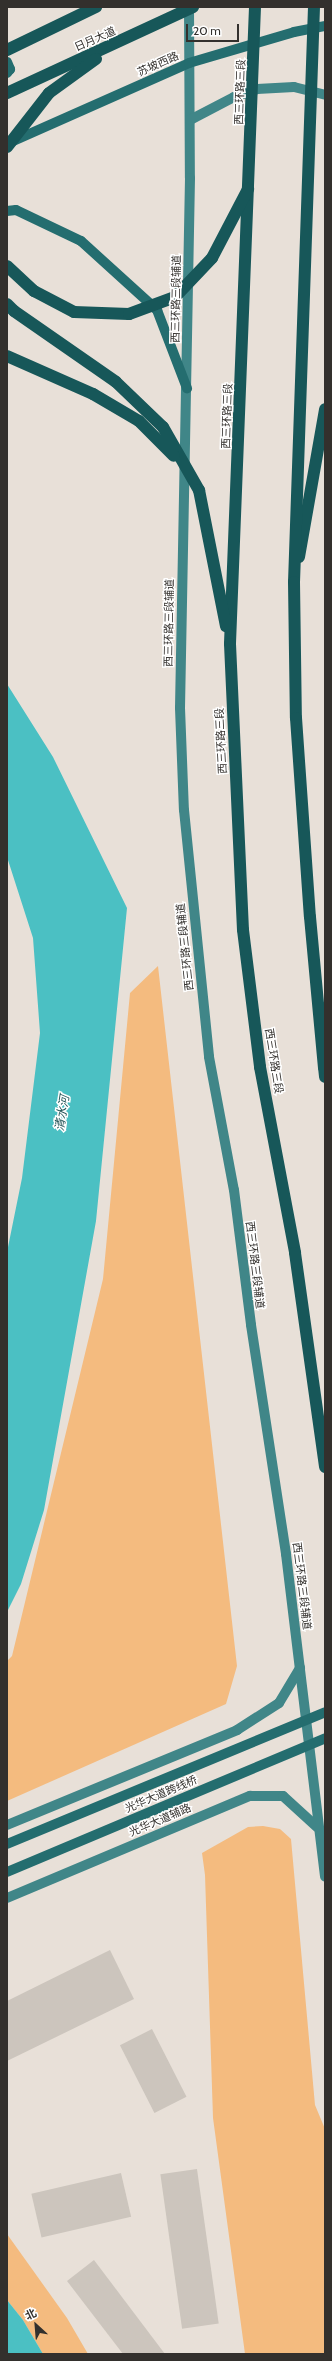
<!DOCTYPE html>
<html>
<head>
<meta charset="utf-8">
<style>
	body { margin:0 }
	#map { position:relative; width:332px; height:2361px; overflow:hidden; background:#e8e0d8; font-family:Cabin,"Noto Sans SC",sans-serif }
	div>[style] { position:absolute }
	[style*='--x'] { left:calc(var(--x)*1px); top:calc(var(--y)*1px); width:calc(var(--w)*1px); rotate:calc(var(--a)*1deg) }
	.green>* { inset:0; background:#f4bb7f }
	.water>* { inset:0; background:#4bc0c3 }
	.building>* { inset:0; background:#ccc5bd; transform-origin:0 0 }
	.secondary>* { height:10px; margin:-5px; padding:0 5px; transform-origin:5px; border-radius:5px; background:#408688 }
	.primary>* { height:10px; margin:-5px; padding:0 5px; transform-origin:5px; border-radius:5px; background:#246d6f }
	.highway>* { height:12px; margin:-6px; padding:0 6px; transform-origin:6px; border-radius:6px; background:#175759 }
	.primary-bridge>* { height:10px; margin:-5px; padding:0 5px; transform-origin:5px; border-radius:5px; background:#246d6f }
	.highway-bridge>* { height:12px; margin:-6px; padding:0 6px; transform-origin:6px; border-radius:6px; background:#175759 }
	span { translate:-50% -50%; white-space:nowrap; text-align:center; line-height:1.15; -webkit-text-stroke:3px #fff; paint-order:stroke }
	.street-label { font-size:11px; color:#33302d }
	.water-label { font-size:12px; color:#225456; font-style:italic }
	.frame { position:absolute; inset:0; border:8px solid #33302d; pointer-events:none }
	.north { position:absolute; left:16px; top:2305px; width:40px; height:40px; -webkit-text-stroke:3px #fff; paint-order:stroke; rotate:334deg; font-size:11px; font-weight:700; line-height:16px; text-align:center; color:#33302d }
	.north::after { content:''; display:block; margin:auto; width:14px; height:18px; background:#33302d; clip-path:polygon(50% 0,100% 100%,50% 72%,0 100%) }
	.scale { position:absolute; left:186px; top:24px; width:53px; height:18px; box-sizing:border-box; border:2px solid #33302d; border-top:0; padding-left:5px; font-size:12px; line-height:14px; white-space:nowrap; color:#33302d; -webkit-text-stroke:3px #fff; paint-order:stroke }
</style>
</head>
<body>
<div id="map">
	<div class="green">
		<div style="clip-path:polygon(158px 966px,237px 1666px,226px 1704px,7px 1801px,7px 1661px,12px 1656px,103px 1279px,130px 993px)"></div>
		<div style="clip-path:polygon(263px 1826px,280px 1829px,291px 1839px,315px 2105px,325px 2129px,325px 2354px,245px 2354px,213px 2118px,205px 1875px,202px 1853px,248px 1827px)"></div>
		<div style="clip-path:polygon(7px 2234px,67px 2318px,88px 2354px,43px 2354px,23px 2320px,7px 2300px)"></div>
	</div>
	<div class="water">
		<div style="clip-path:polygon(7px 684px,53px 757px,127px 908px,96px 1221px,44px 1510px,21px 1584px,7px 1612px,7px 1252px,22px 1178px,40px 1033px,33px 938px,7px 857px)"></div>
		<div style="clip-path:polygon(7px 2300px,23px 2320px,43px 2354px,7px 2354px)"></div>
	</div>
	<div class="building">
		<div style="clip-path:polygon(110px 1950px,134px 1999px,7px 2061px,7px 2001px)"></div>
		<div style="left:152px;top:2029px;width:76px;height:36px;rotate:63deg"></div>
		<div style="left:197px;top:2169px;width:156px;height:37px;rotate:82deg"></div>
		<div style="left:121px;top:2173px;width:45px;height:92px;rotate:77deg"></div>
		<div style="clip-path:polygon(94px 2260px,165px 2354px,123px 2354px,67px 2281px)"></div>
	</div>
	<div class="secondary">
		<div style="--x:189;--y:7;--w:171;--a:89.7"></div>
		<div style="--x:190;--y:178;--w:530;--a:91.08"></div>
		<div style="--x:180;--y:708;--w:102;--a:87.8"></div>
		<div style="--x:184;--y:810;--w:248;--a:84.2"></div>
		<div style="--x:209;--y:1057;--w:135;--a:79.4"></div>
		<div style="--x:234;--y:1190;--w:136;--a:82.8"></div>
		<div style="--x:251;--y:1325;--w:232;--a:81.3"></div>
		<div style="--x:286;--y:1554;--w:325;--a:83.1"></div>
		<div style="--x:190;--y:120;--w:50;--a:-27.6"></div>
		<div style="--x:234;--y:97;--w:24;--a:-19"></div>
		<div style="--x:257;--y:89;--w:37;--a:-3"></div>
		<div style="--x:294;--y:87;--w:32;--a:14"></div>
		<div style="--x:7;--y:1825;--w:249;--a:-22.4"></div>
		<div style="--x:237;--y:1730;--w:50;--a:-32.7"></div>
		<div style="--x:279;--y:1703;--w:41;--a:-59"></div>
		<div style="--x:7;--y:1898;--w:264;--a:-22.8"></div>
		<div style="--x:250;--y:1796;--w:33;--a:0"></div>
		<div style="--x:283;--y:1796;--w:46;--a:42.4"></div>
	</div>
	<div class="primary">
		<div style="--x:7;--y:62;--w:8;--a:67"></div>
		<div style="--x:10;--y:69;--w:5;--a:127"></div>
		<div style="--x:11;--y:142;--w:195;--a:-23.9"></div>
		<div style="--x:189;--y:63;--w:109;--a:-16.4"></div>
		<div style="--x:294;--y:32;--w:32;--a:-11"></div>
		<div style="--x:7;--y:211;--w:9;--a:-6"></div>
		<div style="--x:16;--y:210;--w:72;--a:25.5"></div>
		<div style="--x:81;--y:241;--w:103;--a:42.2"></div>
		<div style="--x:157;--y:310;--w:84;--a:69"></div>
	</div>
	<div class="highway">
		<div style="--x:7;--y:50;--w:99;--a:-25.8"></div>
		<div style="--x:299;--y:557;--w:150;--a:-80"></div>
		<div style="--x:260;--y:1067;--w:189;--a:79.3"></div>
		<div style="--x:295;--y:1253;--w:216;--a:82"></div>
		<div style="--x:324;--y:1067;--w:10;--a:84"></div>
	</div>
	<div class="primary-bridge">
		<div style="--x:7;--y:1844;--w:344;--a:-22.5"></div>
		<div style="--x:7;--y:1872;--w:345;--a:-22.8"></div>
	</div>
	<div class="highway-bridge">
		<div style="--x:255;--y:7;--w:637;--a:92.25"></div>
		<div style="--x:230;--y:644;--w:286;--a:87.4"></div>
		<div style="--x:243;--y:930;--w:138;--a:82.9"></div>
		<div style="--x:314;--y:7;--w:575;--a:91.99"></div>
		<div style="--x:294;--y:582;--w:136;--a:89.2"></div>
		<div style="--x:296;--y:718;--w:199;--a:86"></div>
		<div style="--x:310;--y:917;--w:151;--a:84.7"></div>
		<div style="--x:7;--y:93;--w:205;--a:-24.8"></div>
		<div style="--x:7;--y:147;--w:68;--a:-52.1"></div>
		<div style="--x:49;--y:93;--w:58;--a:-35.9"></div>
		<div style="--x:7;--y:266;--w:37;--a:43"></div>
		<div style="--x:34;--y:291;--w:45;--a:27.7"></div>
		<div style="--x:74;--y:312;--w:55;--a:2.1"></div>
		<div style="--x:129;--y:314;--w:49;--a:-20.3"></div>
		<div style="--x:175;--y:297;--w:54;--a:-46.5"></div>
		<div style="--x:212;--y:258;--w:78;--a:-62.4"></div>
		<div style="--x:7;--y:304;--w:10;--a:45"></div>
		<div style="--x:14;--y:311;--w:124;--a:34.8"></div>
		<div style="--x:116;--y:382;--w:65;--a:43.8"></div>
		<div style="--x:163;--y:427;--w:73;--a:60.3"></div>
		<div style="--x:199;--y:490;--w:139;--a:78.8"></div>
		<div style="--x:7;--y:356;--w:94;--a:23.8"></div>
		<div style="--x:93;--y:394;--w:53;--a:30.4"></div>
		<div style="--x:139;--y:421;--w:49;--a:45"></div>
	</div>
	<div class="street-label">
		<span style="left:95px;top:39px;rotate:-24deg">日月大道</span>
		<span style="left:158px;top:64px;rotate:-24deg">苏坡西路</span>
		<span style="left:240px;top:92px;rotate:-88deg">西三环路三段</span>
		<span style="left:176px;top:299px;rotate:-89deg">西三环路三段辅道</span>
		<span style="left:227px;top:416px;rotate:-88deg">西三环路三段</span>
		<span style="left:169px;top:623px;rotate:-89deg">西三环路三段辅道</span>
		<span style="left:221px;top:741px;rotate:-93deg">西三环路三段</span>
		<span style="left:185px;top:947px;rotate:-96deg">西三环路三段辅道</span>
		<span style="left:274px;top:1061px;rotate:81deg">西三环路三段</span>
		<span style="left:255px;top:1265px;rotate:83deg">西三环路三段辅道</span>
		<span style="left:302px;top:1586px;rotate:83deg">西三环路三段辅道</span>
		<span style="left:161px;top:1794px;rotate:-23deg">光华大道跨线桥</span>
		<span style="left:160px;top:1820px;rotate:-23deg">光华大道辅路</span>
	</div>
	<div class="water-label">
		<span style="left:62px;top:1113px;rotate:-81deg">清水河</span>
	</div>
	<div class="frame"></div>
	<div class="north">北</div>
	<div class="scale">20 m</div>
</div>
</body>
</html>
